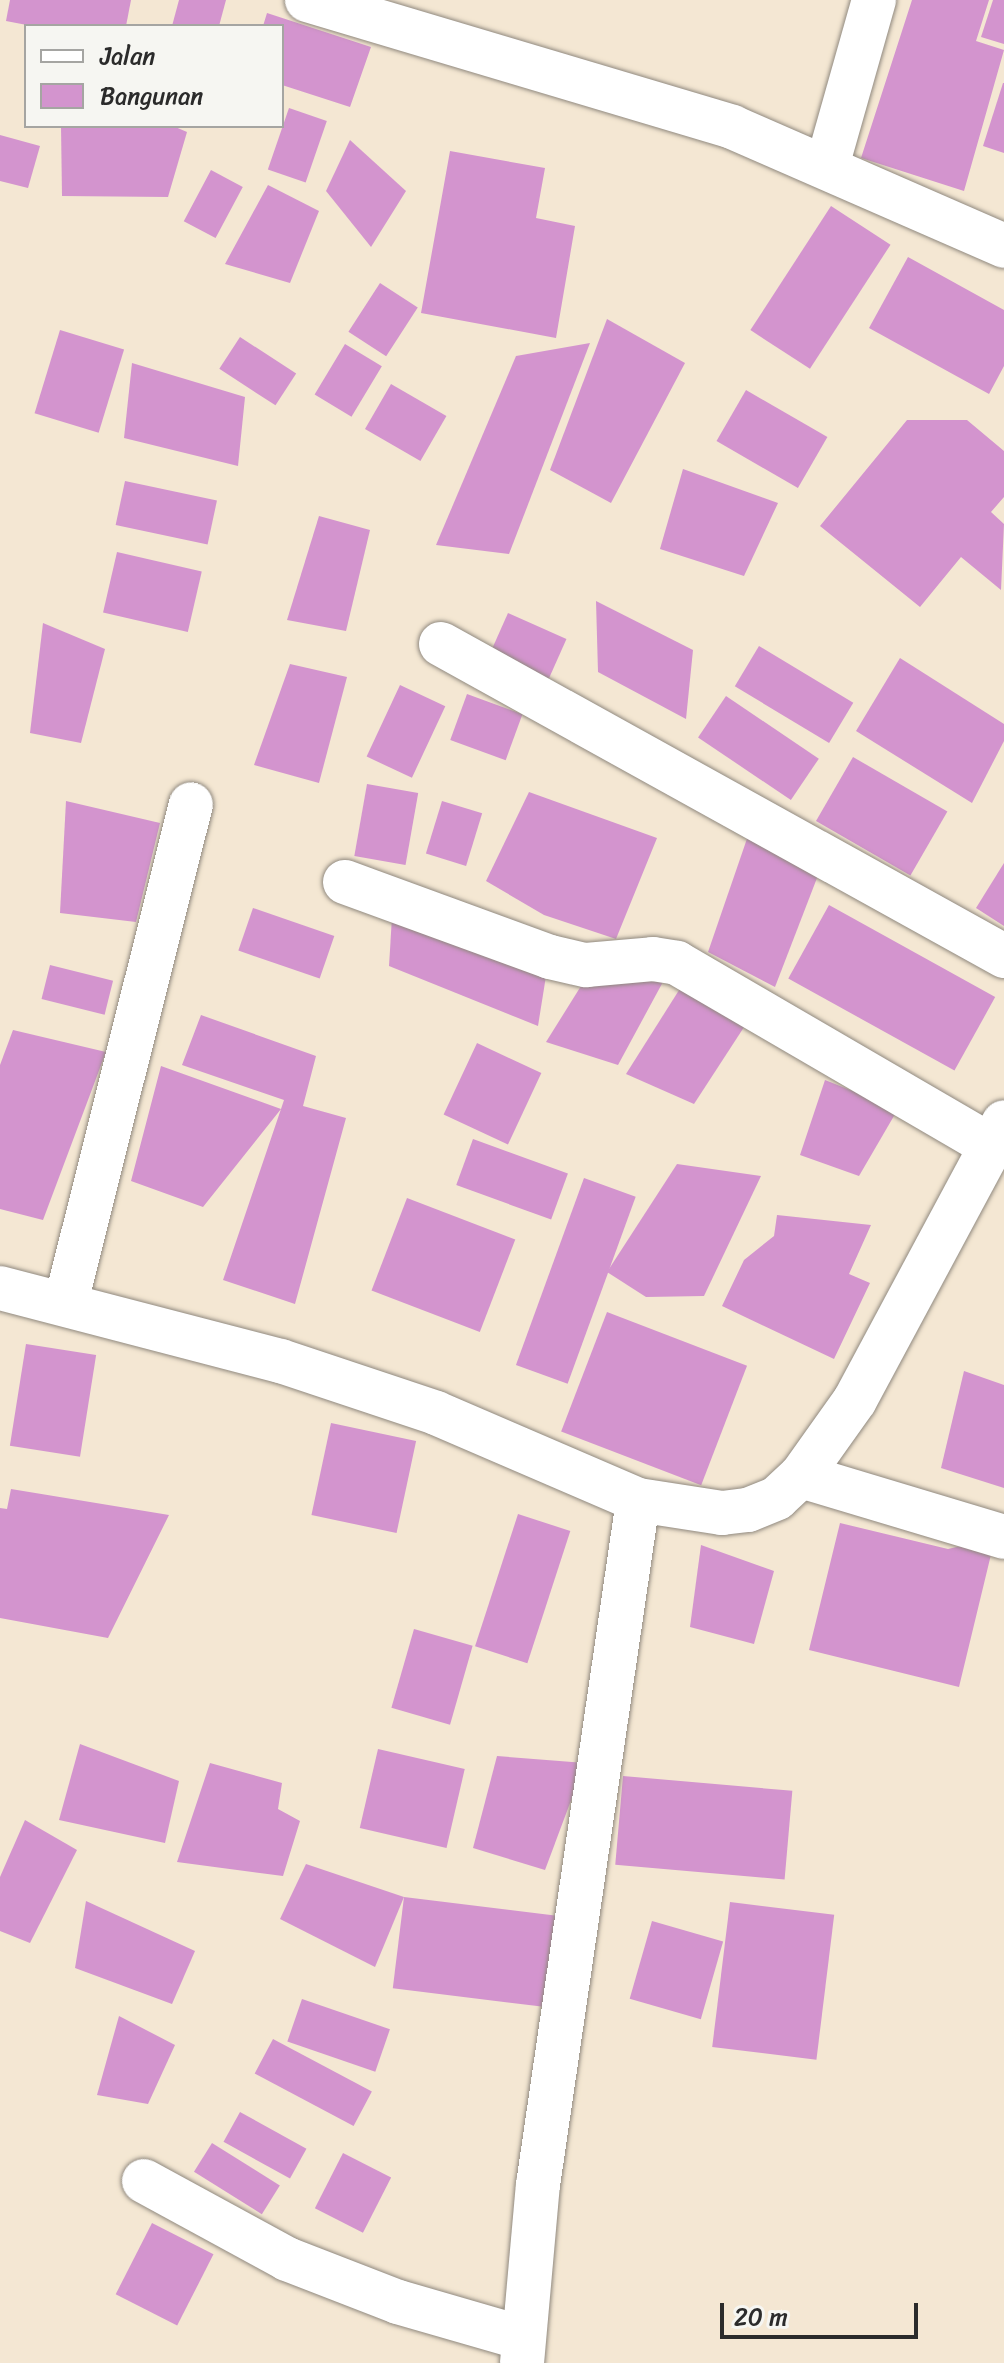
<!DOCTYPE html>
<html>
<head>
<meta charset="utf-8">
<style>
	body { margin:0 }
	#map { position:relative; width:1004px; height:2363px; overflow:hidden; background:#f4e7d3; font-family:Sriracha,sans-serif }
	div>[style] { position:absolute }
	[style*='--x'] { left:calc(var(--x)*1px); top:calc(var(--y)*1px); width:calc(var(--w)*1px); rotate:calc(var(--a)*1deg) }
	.building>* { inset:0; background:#d394ce; transform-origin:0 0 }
	.roads { filter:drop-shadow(0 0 2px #90897f) drop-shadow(0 0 2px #90897f) }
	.minor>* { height:44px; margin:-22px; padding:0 22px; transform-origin:22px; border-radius:22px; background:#fff }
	span { translate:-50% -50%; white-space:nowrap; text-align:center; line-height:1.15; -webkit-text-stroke:6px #f6f6f2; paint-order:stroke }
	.legend { position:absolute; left:24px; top:24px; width:260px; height:104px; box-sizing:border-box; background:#f6f6f2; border:2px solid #a5a5a2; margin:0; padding:10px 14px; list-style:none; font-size:24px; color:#2b2b2b }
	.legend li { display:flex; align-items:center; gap:16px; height:40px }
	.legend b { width:40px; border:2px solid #a5a5a2 }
	.scale { position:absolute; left:720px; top:2303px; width:198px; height:36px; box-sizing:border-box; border:4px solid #2b2b2b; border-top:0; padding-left:10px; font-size:24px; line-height:28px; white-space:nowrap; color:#2b2b2b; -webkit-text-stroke:6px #f6f6f2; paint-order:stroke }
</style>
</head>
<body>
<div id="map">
	<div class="building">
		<div style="clip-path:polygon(10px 0,131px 0,126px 26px,32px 26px,6px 21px)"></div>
		<div style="clip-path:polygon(179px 0,226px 0,219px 26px,172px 26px)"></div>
		<div style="clip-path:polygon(912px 0,989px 0,976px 41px,1004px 50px,964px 191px,861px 158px)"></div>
		<div style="clip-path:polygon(993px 0,1004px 0,1004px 44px,981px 37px)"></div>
		<div style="clip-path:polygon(267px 13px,371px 47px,350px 107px,282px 85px,282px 26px,263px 26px)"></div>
		<div style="clip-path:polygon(1003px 83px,1004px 83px,1004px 153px,983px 146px)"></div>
		<div style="left:289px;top:108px;width:40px;height:65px;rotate:19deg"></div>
		<div style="clip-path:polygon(61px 126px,173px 126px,187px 132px,168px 197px,62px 196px)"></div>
		<div style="clip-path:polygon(0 135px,40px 146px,28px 188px,0 181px)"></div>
		<div style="clip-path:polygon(350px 140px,406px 191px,371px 247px,326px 191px)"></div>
		<div style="clip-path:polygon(450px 151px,545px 168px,536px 218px,575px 226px,556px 338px,421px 313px)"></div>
		<div style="left:211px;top:170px;width:36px;height:58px;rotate:28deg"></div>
		<div style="clip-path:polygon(268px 185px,319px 211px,290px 283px,225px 264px)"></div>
		<div style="left:831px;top:206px;width:71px;height:148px;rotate:33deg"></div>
		<div style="clip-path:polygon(908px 257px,1004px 310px,1004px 366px,989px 394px,869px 328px)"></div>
		<div style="left:380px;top:283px;width:45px;height:58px;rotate:33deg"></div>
		<div style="clip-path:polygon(607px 319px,685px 363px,611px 503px,550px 470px)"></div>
		<div style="left:60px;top:330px;width:67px;height:87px;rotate:17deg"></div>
		<div style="left:240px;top:337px;width:67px;height:38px;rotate:33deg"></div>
		<div style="clip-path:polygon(590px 343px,509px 554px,436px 545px,516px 356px)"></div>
		<div style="left:345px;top:344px;width:43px;height:59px;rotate:31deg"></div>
		<div style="clip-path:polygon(132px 363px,245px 397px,238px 466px,124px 438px)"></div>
		<div style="left:391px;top:384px;width:64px;height:52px;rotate:30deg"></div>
		<div style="left:746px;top:390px;width:94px;height:59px;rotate:30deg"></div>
		<div style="clip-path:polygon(907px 420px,967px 420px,1004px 451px,1004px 497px,991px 512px,1004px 524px,1001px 590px,961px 557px,920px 607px,820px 526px)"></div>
		<div style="clip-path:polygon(683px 469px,778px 503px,744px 576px,660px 549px)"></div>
		<div style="left:125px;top:481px;width:94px;height:45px;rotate:12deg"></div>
		<div style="clip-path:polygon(319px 516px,370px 530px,346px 631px,287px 620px)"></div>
		<div style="left:117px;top:552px;width:87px;height:62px;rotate:13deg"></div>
		<div style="clip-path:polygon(596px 601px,693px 650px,686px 719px,598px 672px)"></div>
		<div style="left:508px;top:613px;width:64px;height:44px;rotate:24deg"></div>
		<div style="clip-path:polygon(43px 623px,105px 649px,81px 743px,30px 733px)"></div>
		<div style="left:759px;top:646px;width:110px;height:47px;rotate:31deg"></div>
		<div style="clip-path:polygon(900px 658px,1004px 724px,1004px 741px,972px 803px,856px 731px)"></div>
		<div style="clip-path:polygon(290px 664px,347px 677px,319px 783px,254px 765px)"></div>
		<div style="left:400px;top:685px;width:50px;height:79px;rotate:25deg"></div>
		<div style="left:467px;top:694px;width:59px;height:49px;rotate:20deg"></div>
		<div style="left:726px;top:696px;width:112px;height:50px;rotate:34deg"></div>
		<div style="left:853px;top:757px;width:109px;height:74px;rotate:30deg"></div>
		<div style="left:367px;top:784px;width:52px;height:73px;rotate:10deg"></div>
		<div style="clip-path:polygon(529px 792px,657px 838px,616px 939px,544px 915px,486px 881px)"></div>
		<div style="clip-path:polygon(66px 801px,160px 823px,136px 922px,60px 913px)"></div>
		<div style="left:442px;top:801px;width:42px;height:55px;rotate:17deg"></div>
		<div style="clip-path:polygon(750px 830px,822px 865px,775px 987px,708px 952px)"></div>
		<div style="clip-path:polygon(1004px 863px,1004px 926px,976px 908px)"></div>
		<div style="left:829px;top:905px;width:190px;height:84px;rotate:29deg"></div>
		<div style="left:253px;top:908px;width:86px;height:45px;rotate:19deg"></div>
		<div style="clip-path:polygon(392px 917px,546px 976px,538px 1026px,389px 966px)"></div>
		<div style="left:50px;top:965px;width:65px;height:35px;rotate:14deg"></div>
		<div style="clip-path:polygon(586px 978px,664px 980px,618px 1065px,546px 1042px)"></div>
		<div style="clip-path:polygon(681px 987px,748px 1021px,694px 1104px,626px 1074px)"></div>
		<div style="clip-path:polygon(201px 1015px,316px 1056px,303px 1106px,346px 1118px,295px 1304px,223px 1280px,281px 1109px,203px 1207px,131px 1181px,161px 1066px,281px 1109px,284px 1100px,182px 1065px)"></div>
		<div style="clip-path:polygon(13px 1030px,106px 1052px,43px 1220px,0 1209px,0 1065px)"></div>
		<div style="left:477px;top:1043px;width:71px;height:79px;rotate:25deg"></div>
		<div style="clip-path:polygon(825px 1080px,898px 1109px,859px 1176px,800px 1155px)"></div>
		<div style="left:473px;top:1139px;width:101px;height:49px;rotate:20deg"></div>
		<div style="clip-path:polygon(677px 1164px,761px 1176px,704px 1296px,646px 1297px,607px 1272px)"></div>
		<div style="left:584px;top:1178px;width:55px;height:199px;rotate:20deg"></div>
		<div style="left:407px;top:1198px;width:116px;height:99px;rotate:21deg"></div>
		<div style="clip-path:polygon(777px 1215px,871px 1225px,849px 1274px,870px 1283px,834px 1359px,722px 1306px,744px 1260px,774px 1236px)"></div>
		<div style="left:607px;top:1312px;width:150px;height:128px;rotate:21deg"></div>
		<div style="left:26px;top:1344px;width:71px;height:103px;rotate:9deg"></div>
		<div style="clip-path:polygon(964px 1371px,1004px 1385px,1004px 1488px,941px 1468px)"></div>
		<div style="left:331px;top:1423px;width:87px;height:94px;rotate:12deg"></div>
		<div style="clip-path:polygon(11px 1489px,169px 1515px,108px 1638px,0 1618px,0 1508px,7px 1509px)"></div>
		<div style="left:518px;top:1514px;width:55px;height:139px;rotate:18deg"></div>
		<div style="clip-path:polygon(840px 1523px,948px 1549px,995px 1538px,959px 1687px,809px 1650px)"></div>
		<div style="clip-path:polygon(701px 1545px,774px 1571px,754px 1644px,690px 1627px)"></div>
		<div style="left:414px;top:1629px;width:61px;height:82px;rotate:16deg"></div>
		<div style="clip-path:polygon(80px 1744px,179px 1781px,165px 1843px,59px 1820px)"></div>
		<div style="left:378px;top:1749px;width:89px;height:81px;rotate:13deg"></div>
		<div style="clip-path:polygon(497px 1756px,585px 1763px,545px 1870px,473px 1848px)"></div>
		<div style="clip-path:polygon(210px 1763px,282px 1783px,278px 1809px,300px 1821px,283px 1876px,177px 1862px)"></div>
		<div style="left:623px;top:1776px;width:170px;height:89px;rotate:5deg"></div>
		<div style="clip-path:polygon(25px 1820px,77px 1850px,30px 1943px,0 1931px,0 1877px)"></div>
		<div style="clip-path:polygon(306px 1864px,404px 1897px,375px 1967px,280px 1919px)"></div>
		<div style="left:404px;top:1897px;width:154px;height:92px;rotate:7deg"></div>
		<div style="clip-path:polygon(86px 1901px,195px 1951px,172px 2004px,75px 1968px)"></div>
		<div style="left:730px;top:1902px;width:105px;height:146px;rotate:7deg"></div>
		<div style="left:652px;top:1921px;width:74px;height:81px;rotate:16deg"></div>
		<div style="left:302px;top:1999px;width:93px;height:45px;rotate:19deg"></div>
		<div style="clip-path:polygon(119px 2016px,175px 2045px,148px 2104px,97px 2095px)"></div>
		<div style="left:273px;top:2039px;width:112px;height:39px;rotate:28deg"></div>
		<div style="left:240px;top:2112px;width:76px;height:34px;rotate:29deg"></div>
		<div style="left:212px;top:2143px;width:80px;height:34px;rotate:32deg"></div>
		<div style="left:343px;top:2153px;width:54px;height:62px;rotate:27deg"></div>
		<div style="left:152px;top:2223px;width:69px;height:80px;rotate:27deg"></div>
	</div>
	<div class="roads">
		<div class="minor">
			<div style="--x:307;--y:0;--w:444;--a:16.6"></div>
			<div style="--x:732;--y:127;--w:297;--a:23.6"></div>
			<div style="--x:827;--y:166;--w:173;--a:-74.2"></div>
			<div style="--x:441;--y:644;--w:644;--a:28.99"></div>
			<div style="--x:345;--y:882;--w:218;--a:20.1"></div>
			<div style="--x:550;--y:957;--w:37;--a:13"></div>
			<div style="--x:586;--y:965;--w:67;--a:-5.1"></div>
			<div style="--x:653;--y:959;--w:24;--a:9"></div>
			<div style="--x:677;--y:963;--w:363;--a:30.2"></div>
			<div style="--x:0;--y:1288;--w:290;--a:14.6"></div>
			<div style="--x:281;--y:1361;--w:163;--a:18.5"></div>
			<div style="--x:436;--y:1413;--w:220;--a:23.3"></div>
			<div style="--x:638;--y:1500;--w:85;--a:8.8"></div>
			<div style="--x:722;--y:1513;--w:26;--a:-7"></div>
			<div style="--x:748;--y:1510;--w:31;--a:-22"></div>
			<div style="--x:777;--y:1498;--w:33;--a:-43"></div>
			<div style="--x:801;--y:1476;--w:93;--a:-54.6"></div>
			<div style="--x:855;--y:1400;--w:315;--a:-61.8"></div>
			<div style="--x:66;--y:1302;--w:513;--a:-75.91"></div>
			<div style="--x:801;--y:1476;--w:212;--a:16.7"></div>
			<div style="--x:144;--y:2181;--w:163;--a:28.6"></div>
			<div style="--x:287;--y:2259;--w:119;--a:21.2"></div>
			<div style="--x:398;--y:2302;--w:130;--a:16.1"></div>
			<div style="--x:522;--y:2363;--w:179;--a:-84.9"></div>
			<div style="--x:538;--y:2185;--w:692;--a:-81.69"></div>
		</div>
	</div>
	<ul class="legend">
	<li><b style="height:10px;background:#fff"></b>Jalan</li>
	<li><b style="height:22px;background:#d394ce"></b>Bangunan</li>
	</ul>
	<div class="scale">20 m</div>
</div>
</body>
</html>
